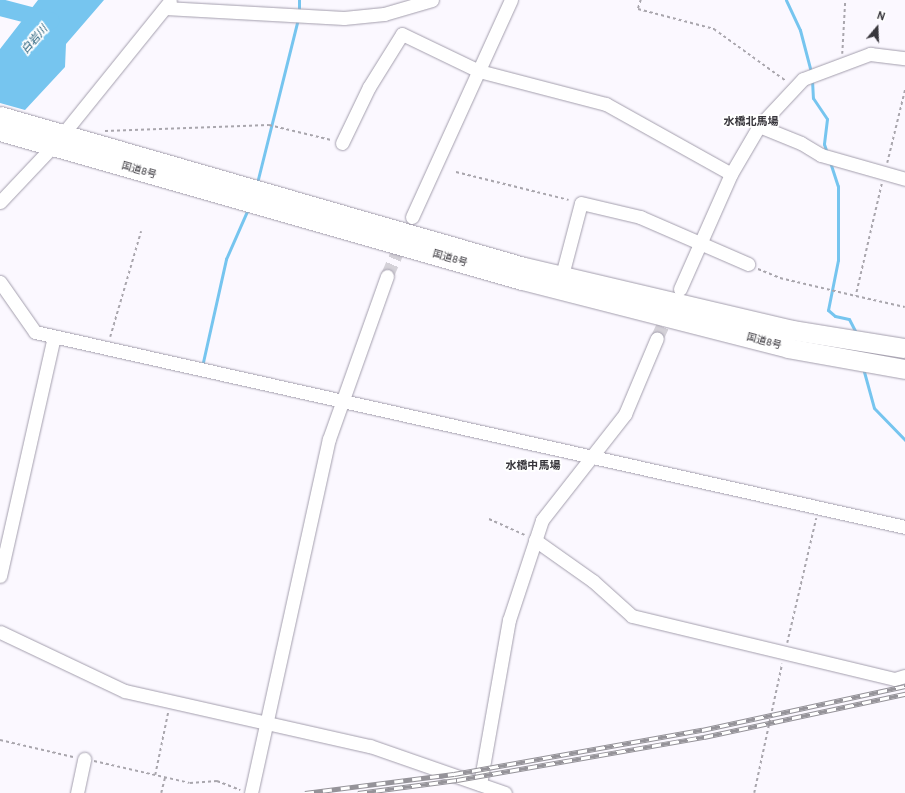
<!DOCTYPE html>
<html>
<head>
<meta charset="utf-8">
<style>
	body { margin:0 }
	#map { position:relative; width:905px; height:793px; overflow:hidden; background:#fbf8ff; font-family:Overpass,"Noto Sans JP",sans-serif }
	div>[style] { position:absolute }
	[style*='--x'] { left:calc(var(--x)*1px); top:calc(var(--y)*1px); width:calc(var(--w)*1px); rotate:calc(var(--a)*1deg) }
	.water>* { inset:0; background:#76c5ef }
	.stream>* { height:3px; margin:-1.5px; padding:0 1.5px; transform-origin:1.5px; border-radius:1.5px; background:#76c5ef }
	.river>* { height:17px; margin:-8.5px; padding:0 8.5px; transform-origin:8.5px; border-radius:8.5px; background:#76c5ef }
	.minor-tunnel>* { height:13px; margin-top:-6.5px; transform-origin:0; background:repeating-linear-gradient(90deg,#d4d1d8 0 13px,transparent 0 19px) }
	.path>* { height:1.5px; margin-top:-0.75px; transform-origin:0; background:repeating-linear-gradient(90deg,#a9a6ad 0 3px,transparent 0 6px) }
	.roads { filter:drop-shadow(0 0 1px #a39ead) drop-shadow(0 0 1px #a39ead) }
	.minor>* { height:13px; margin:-6.5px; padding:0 6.5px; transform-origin:6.5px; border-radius:6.5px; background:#fff }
	.highway>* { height:19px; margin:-9.5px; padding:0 9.5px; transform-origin:9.5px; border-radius:9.5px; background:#fff }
	.rail>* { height:4.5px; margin-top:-2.25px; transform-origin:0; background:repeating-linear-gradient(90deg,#fff 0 9px,#959399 0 18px); box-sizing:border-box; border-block:1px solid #959399 }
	span { translate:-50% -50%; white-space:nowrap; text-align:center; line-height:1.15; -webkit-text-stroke:3.5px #fff; paint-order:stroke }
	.street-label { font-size:10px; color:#38363c }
	.water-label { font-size:11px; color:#195673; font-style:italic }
	.neighbourhood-label { font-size:11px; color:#38363c; font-weight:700 }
	.north { position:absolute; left:857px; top:8px; width:40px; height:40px; -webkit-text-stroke:3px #fff; paint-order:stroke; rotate:19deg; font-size:11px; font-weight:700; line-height:16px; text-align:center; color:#38363c }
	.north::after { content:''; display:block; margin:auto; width:14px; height:18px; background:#38363c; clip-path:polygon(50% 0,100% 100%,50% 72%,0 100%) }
</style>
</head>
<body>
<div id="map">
	<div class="water">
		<div style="clip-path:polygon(38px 0,104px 0,66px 44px,65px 67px,25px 110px,0 103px,0 49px)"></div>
	</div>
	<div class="stream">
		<div style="--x:786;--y:0;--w:33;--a:65"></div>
		<div style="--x:800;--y:30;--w:43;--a:75.3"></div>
		<div style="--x:299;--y:12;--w:12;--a:-90"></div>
		<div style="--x:812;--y:80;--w:18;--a:87"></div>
		<div style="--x:813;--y:98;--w:25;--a:56"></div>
		<div style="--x:827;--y:119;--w:25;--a:97"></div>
		<div style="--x:824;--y:144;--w:9;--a:72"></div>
		<div style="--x:830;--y:162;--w:25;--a:72"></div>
		<div style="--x:838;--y:186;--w:74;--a:90"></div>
		<div style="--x:838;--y:260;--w:51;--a:101.3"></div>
		<div style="--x:828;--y:310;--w:9;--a:41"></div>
		<div style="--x:835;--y:316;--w:14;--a:12"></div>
		<div style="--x:849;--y:319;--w:16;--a:63"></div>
		<div style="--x:257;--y:183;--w:169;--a:-76"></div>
		<div style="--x:203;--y:362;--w:106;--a:-77.4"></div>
		<div style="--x:226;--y:259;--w:55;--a:-66.3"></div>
		<div style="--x:863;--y:368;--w:41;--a:74.6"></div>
		<div style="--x:874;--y:408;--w:45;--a:45.9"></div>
	</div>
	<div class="river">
		<div style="--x:0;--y:7;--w:52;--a:14.6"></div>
	</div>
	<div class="minor-tunnel">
		<div style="--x:387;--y:276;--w:40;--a:-66.6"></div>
		<div style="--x:657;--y:338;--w:31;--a:-65"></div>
	</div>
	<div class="path">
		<div style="--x:641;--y:0;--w:9;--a:108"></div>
		<div style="--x:638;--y:9;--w:79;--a:14.7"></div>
		<div style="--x:714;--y:29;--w:89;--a:35.8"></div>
		<div style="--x:842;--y:54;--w:54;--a:-86.8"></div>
		<div style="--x:105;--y:131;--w:164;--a:-2.1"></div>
		<div style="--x:269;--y:125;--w:64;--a:13.6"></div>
		<div style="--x:887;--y:163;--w:76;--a:-76.3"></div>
		<div style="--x:456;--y:172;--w:116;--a:13.9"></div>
		<div style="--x:882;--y:184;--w:115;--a:103.1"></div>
		<div style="--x:856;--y:296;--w:50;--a:12.7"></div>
		<div style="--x:758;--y:269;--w:24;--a:22"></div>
		<div style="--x:780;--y:278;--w:78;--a:13.3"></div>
		<div style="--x:110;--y:337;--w:110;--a:-73.7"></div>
		<div style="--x:489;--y:519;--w:39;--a:24"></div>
		<div style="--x:787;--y:643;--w:128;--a:-76.9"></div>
		<div style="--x:0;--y:740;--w:75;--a:13.1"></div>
		<div style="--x:94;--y:761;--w:98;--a:12.9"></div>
		<div style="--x:190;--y:783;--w:27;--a:-4"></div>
		<div style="--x:217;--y:781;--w:25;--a:21"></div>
		<div style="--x:155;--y:775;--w:64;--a:-78.3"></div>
		<div style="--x:161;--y:793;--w:16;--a:-76"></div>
		<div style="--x:754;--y:793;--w:132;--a:-77.8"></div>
	</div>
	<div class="roads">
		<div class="minor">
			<div style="--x:165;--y:8;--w:179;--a:3.2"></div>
			<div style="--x:344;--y:18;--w:40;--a:-5.7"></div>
			<div style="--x:384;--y:14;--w:50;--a:-16.3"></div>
			<div style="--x:759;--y:126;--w:45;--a:22"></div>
			<div style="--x:801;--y:143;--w:23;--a:31"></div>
			<div style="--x:821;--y:155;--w:87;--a:15.9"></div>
			<div style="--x:62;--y:135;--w:172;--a:-51.1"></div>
			<div style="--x:342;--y:143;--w:62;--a:-64.3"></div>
			<div style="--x:369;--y:87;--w:62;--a:-58.1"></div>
			<div style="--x:402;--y:34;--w:85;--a:25.7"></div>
			<div style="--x:479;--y:71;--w:131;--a:14.6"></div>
			<div style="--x:606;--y:104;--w:143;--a:29.2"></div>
			<div style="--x:0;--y:202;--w:77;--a:-46.6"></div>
			<div style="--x:412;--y:217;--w:239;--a:-65.5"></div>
			<div style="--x:562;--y:275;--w:74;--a:-75.2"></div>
			<div style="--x:581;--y:203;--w:61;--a:13.3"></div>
			<div style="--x:640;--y:217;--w:118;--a:23.5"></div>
			<div style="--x:0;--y:282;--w:61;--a:55"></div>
			<div style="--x:35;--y:332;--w:892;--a:12.63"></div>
			<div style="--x:680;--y:289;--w:126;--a:-66.1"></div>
			<div style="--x:731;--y:174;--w:56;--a:-59.7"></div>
			<div style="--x:759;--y:126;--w:64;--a:-46.9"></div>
			<div style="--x:803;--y:79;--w:72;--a:-20.5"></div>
			<div style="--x:870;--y:54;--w:35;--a:7"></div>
			<div style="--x:535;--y:540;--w:71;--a:35.3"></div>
			<div style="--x:593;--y:581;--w:52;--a:41.9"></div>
			<div style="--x:632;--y:616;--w:270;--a:13.5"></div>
			<div style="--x:895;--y:679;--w:10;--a:-17"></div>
			<div style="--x:0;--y:576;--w:245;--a:-77.3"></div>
			<div style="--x:0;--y:632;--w:138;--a:25.3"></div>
			<div style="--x:125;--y:691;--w:251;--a:12.7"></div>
			<div style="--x:370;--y:746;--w:143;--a:19.2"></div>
			<div style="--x:480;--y:784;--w:167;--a:-80"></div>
			<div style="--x:509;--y:620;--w:105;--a:-71.7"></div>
			<div style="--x:542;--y:520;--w:135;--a:-51.9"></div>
			<div style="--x:625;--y:414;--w:82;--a:-67.2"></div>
			<div style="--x:77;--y:793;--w:35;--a:-78"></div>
			<div style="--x:251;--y:793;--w:362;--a:-77.6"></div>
			<div style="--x:329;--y:439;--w:173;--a:-70.4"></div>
		</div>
		<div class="highway">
			<div style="--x:0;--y:116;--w:545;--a:16.08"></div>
			<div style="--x:524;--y:267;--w:275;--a:13.2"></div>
			<div style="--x:792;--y:330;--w:114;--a:9.1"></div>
			<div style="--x:0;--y:131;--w:543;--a:15.93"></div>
			<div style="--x:522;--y:280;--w:275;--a:14.3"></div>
			<div style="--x:788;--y:348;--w:119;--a:10.2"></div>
		</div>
	</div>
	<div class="rail">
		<div style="--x:305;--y:793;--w:150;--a:-7.3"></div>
		<div style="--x:454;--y:774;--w:252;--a:-10.1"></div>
		<div style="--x:702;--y:730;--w:208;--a:-12.2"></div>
		<div style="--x:358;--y:793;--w:100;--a:-7.5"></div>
		<div style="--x:457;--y:780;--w:251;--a:-9.9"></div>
		<div style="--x:704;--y:737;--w:206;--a:-12.1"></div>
	</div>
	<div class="street-label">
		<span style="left:139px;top:171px;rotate:16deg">国道8号</span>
		<span style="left:450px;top:259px;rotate:16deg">国道8号</span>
		<span style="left:764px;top:342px;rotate:15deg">国道8号</span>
	</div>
	<div class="water-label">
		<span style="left:35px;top:40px;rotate:-49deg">白岩川</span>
	</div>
	<div class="neighbourhood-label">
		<span style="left:751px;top:122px">水橋北馬場</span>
		<span style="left:533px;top:466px">水橋中馬場</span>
	</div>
	<div class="north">N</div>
</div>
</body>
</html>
